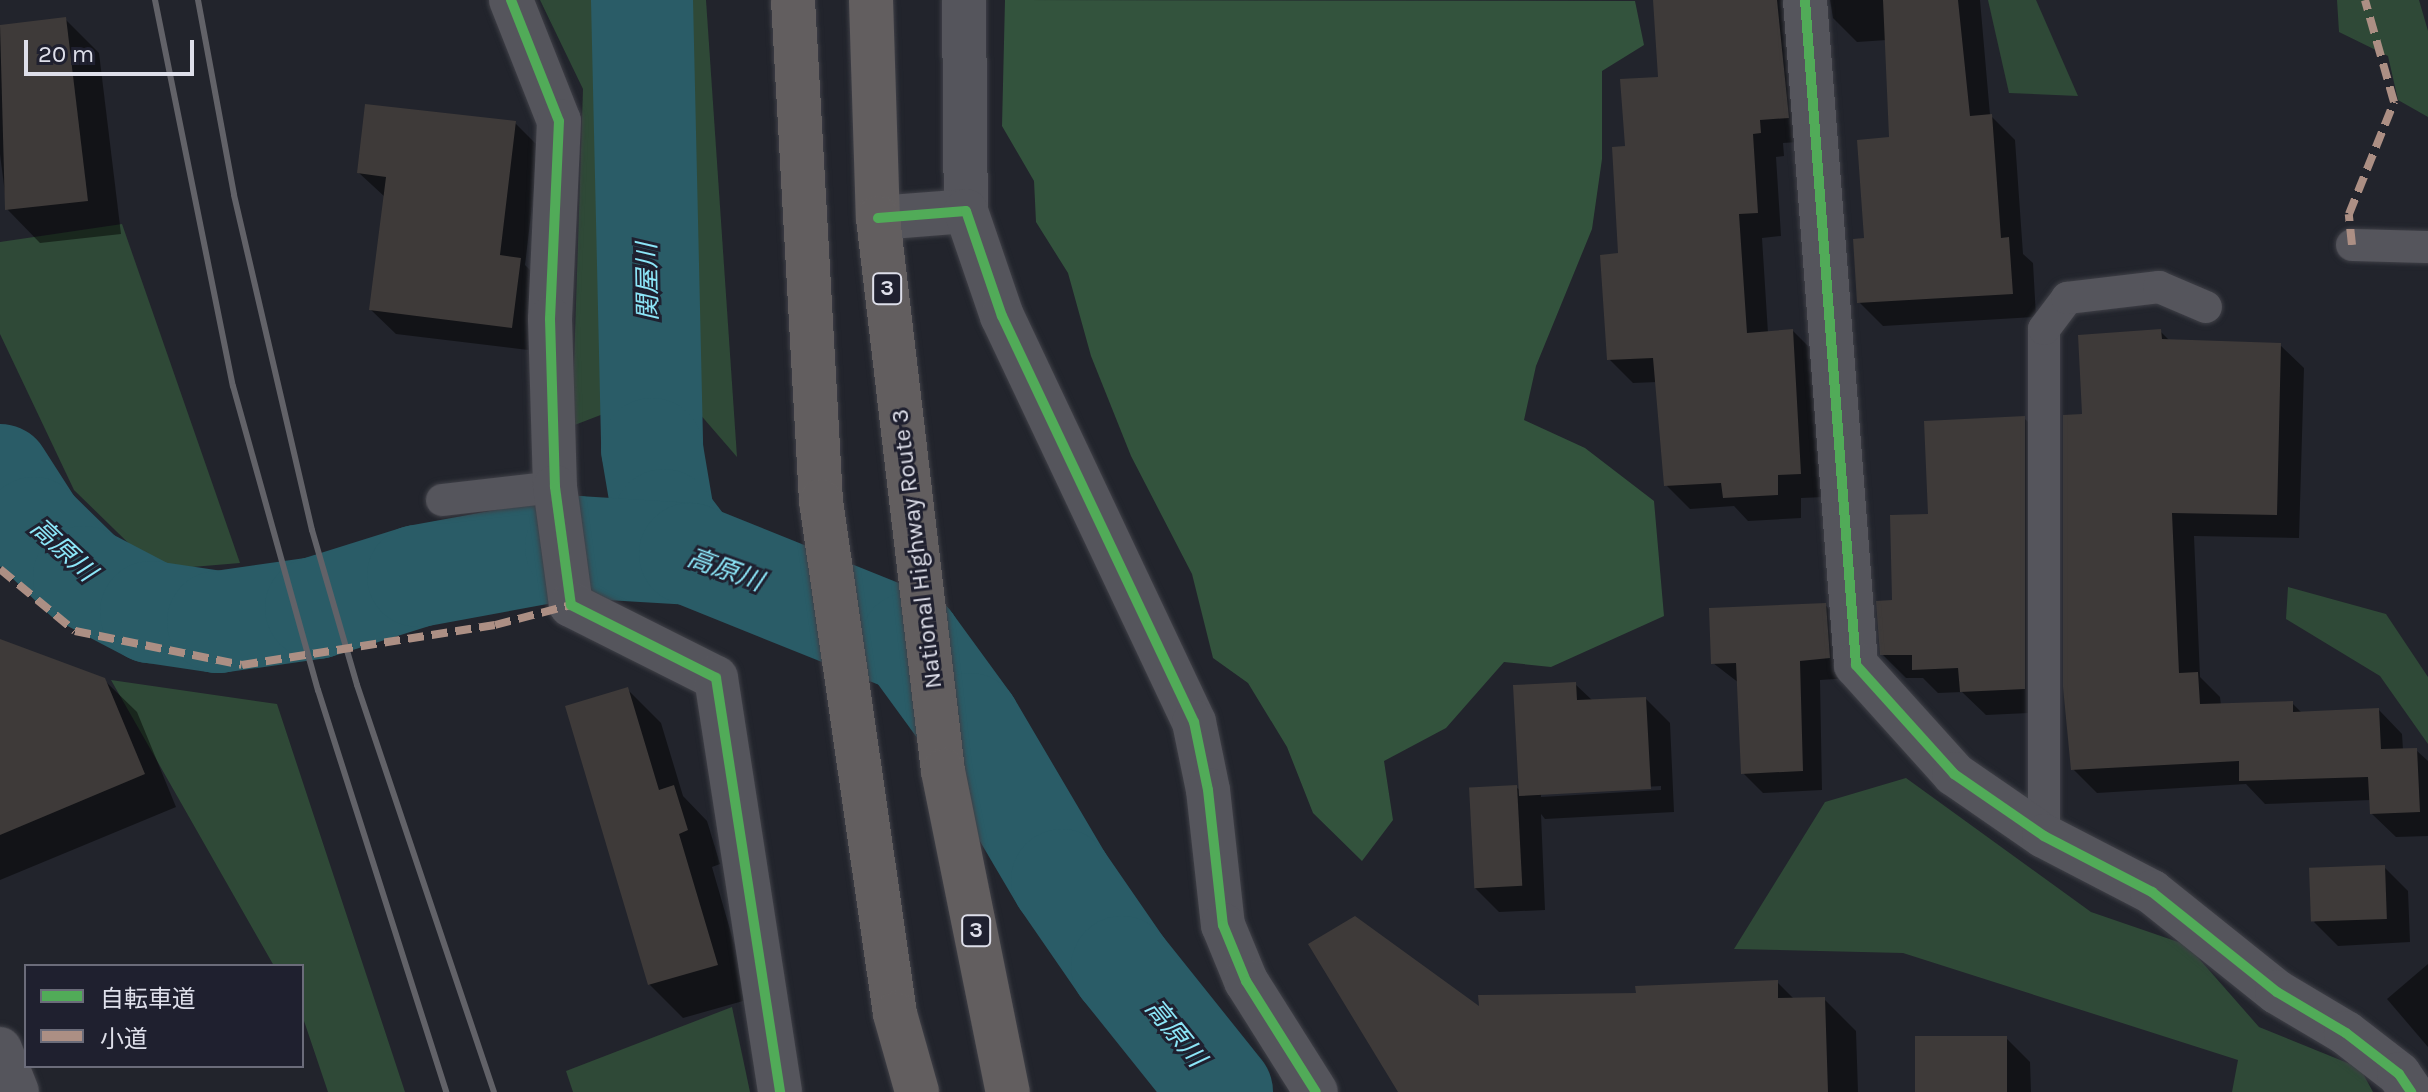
<!DOCTYPE html>
<html>
<head>
<meta charset="utf-8">
<style>
	body { margin:0 }
	#map { position:relative; width:2428px; height:1092px; overflow:hidden; background:#22242c; font-family:Karla,"Noto Sans JP",sans-serif }
	div>[style] { position:absolute }
	[style*='--x'] { left:calc(var(--x)*1px); top:calc(var(--y)*1px); width:calc(var(--w)*1px); rotate:calc(var(--a)*1deg) }
	.green>* { inset:0; background:#2f4937 }
	.forest>* { inset:0; background:#33533d }
	.shadow>* { inset:0; background:#0007 }
	.river>* { height:102px; margin:-51px; padding:0 51px; transform-origin:51px; border-radius:51px; background:#2a5c67 }
	.building>* { inset:0; background:#3e3a39; transform-origin:0 0 }
	.roads { filter:drop-shadow(0 0 2px #3f4047) drop-shadow(0 0 2px #3f4047) }
	.service>* { height:32px; margin:-16px; padding:0 16px; transform-origin:16px; border-radius:16px; background:#55555c }
	.minor>* { height:44px; margin:-22px; padding:0 22px; transform-origin:22px; border-radius:22px; background:#55555c }
	.trunk>* { height:44px; margin:-22px; padding:0 22px; transform-origin:22px; border-radius:22px; background:#625e5f }
	.rail>* { height:6px; margin:-3px; padding:0 3px; transform-origin:3px; border-radius:3px; background:#626268 }
	.quiet>* { height:8px; margin-top:-4px; transform-origin:0; background:repeating-linear-gradient(90deg,#ac8f84 0 16px,transparent 0 24px) }
	.cycleway>* { height:10px; margin:-5px; padding:0 5px; transform-origin:5px; border-radius:5px; background:#51ab58 }
	span { translate:-50% -50%; white-space:nowrap; text-align:center; line-height:1.15; -webkit-text-stroke:6px #1f202f; paint-order:stroke }
	.shield-label span { padding:2px 6px; background:#1f202f; border:2px solid; border-radius:6px; -webkit-text-stroke-width:0 }
	.shield-label { font-size:22px; color:#dedfea; font-weight:700 }
	.street-label { font-size:24px; color:#dedfea }
	.water-label { font-size:26px; color:#8ce6f8; font-style:italic }
	.legend { position:absolute; left:24px; top:964px; width:280px; height:104px; box-sizing:border-box; background:#1f202f; border:2px solid #6b6c7a; margin:0; padding:10px 14px; list-style:none; font-size:24px; color:#dedfea }
	.legend li { display:flex; align-items:center; gap:16px; height:40px }
	.legend b { width:40px; border:2px solid #6b6c7a }
	.scale { position:absolute; left:24px; top:40px; width:170px; height:36px; box-sizing:border-box; border:4px solid #dedfea; border-top:0; padding-left:10px; font-size:24px; line-height:28px; white-space:nowrap; color:#dedfea; -webkit-text-stroke:6px #1f202f; paint-order:stroke }
</style>
</head>
<body>
<div id="map">
	<div class="green">
		<div style="clip-path:polygon(540px 0,598px 0,608px 147px,611px 411px,572px 426px,583px 89px)"></div>
		<div style="clip-path:polygon(672px 0,706px 0,737px 457px,692px 405px)"></div>
		<div style="clip-path:polygon(1988px 0,2036px 0,2078px 96px,2009px 93px)"></div>
		<div style="clip-path:polygon(2337px 0,2419px 0,2428px 31px,2428px 117px,2398px 100px,2388px 56px,2339px 32px)"></div>
		<div style="clip-path:polygon(122px 224px,240px 563px,156px 570px,74px 490px,0 334px,0 242px)"></div>
		<div style="clip-path:polygon(2288px 587px,2386px 614px,2428px 677px,2428px 744px,2380px 676px,2286px 619px)"></div>
		<div style="clip-path:polygon(111px 680px,277px 704px,405px 1092px,328px 1092px,302px 1015px,302px 966px,274px 966px)"></div>
		<div style="clip-path:polygon(1906px 778px,2091px 912px,2187px 945px,2259px 1027px,2360px 1068px,2373px 1092px,2232px 1092px,2238px 1060px,1903px 953px,1734px 949px,1825px 802px)"></div>
		<div style="clip-path:polygon(732px 1007px,750px 1092px,573px 1092px,566px 1071px)"></div>
	</div>
	<div class="forest">
		<div style="clip-path:polygon(1005px 0,1635px 1px,1644px 45px,1602px 71px,1602px 159px,1592px 229px,1536px 366px,1524px 420px,1585px 448px,1654px 501px,1664px 616px,1551px 667px,1504px 662px,1446px 728px,1384px 761px,1393px 820px,1362px 861px,1313px 813px,1287px 747px,1248px 683px,1213px 658px,1192px 574px,1131px 456px,1091px 356px,1068px 273px,1036px 222px,1034px 181px,1002px 126px)"></div>
	</div>
	<div class="shadow">
		<div style="clip-path:polygon(1655px 0,1824px 0,1812px 141px,1783px 143px,1784px 156px,1776px 157px,1781px 236px,1762px 238px,1768px 333px,1793px 331px,1817px 355px,1824px 497px,1801px 498px,1801px 518px,1748px 521px,1734px 506px,1690px 509px,1666px 485px,1657px 382px,1633px 383px,1609px 359px,1627px 148px,1660px 79px)"></div>
		<div style="clip-path:polygon(1830px 0,1980px 0,1990px 115px,2015px 140px,2023px 254px,2033px 263px,2036px 317px,1883px 326px,1859px 302px,1866px 240px,1891px 139px,1887px 40px,1857px 42px,1833px 18px)"></div>
		<div style="clip-path:polygon(65px 19px,99px 53px,121px 234px,40px 243px,7px 209px,0 154px,0 27px)"></div>
		<div style="clip-path:polygon(515px 123px,539px 147px,525px 265px,544px 284px,536px 351px,396px 334px,371px 310px,385px 197px,359px 173px)"></div>
		<div style="clip-path:polygon(2160px 331px,2170px 341px,2280px 345px,2304px 368px,2299px 538px,2194px 536px,2200px 677px,2220px 697px,2221px 706px,2292px 703px,2302px 713px,2379px 710px,2402px 734px,2403px 750px,2416px 750px,2428px 761px,2428px 836px,2396px 837px,2372px 814px,2371px 800px,2265px 804px,2246px 784px,2097px 793px,2073px 769px,2084px 416px)"></div>
		<div style="clip-path:polygon(2024px 418px,2048px 442px,2048px 712px,1986px 715px,1962px 692px,1938px 693px,1923px 678px,1906px 678px,1882px 654px,1894px 602px,1930px 516px)"></div>
		<div style="clip-path:polygon(1825px 605px,1846px 625px,1850px 678px,1820px 680px,1822px 790px,1763px 793px,1743px 773px,1739px 683px,1713px 663px)"></div>
		<div style="clip-path:polygon(0 643px,104px 680px,137px 712px,176px 807px,0 880px)"></div>
		<div style="clip-path:polygon(evenodd,1575px 684px,1593px 701px,1646px 699px,1670px 723px,1674px 812px,1545px 819px,1541px 814px,1545px 910px,1499px 912px,1475px 888px,1516px 787px,1521px 791px,1575px 684px,1661px 786px,1661px 790px,1541px 797px,1541px 793px,1661px 786px)"></div>
		<div style="clip-path:polygon(628px 690px,661px 723px,683px 796px,707px 821px,720px 864px,712px 867px,750px 999px,683px 1018px,649px 984px)"></div>
		<div style="clip-path:polygon(2384px 867px,2408px 891px,2410px 942px,2338px 946px,2314px 922px)"></div>
		<div style="clip-path:polygon(1310px 945px,1481px 1010px,1777px 982px,1795px 1000px,1824px 999px,1856px 1031px,1858px 1092px,1400px 1092px)"></div>
		<div style="clip-path:polygon(2428px 964px,2428px 1047px,2387px 999px)"></div>
		<div style="clip-path:polygon(2006px 1038px,2030px 1062px,2031px 1092px,1917px 1092px)"></div>
	</div>
	<div class="river">
		<div style="--x:642;--y:0;--w:449;--a:88.7"></div>
		<div style="--x:652;--y:449;--w:72;--a:80.4"></div>
		<div style="--x:664;--y:520;--w:43;--a:52.6"></div>
		<div style="--x:0;--y:475;--w:63;--a:57.3"></div>
		<div style="--x:34;--y:528;--w:70;--a:44.4"></div>
		<div style="--x:84;--y:577;--w:76;--a:27.6"></div>
		<div style="--x:151;--y:612;--w:68;--a:8.5"></div>
		<div style="--x:218;--y:622;--w:99;--a:-8.1"></div>
		<div style="--x:316;--y:608;--w:107;--a:-17.4"></div>
		<div style="--x:418;--y:576;--w:161;--a:-10.4"></div>
		<div style="--x:576;--y:547;--w:114;--a:3.5"></div>
		<div style="--x:690;--y:554;--w:238;--a:21.9"></div>
		<div style="--x:911;--y:643;--w:100;--a:53.9"></div>
		<div style="--x:970;--y:724;--w:181;--a:59.5"></div>
		<div style="--x:1062;--y:880;--w:106;--a:55.4"></div>
		<div style="--x:1122;--y:967;--w:160;--a:51.3"></div>
	</div>
	<div class="building">
		<div style="clip-path:polygon(1653px 0,1777px 0,1789px 118px,1760px 120px,1761px 133px,1753px 134px,1758px 213px,1739px 214px,1747px 333px,1793px 329px,1801px 474px,1778px 475px,1778px 495px,1723px 498px,1721px 483px,1664px 486px,1653px 358px,1607px 360px,1600px 255px,1618px 253px,1612px 147px,1625px 146px,1620px 79px,1658px 77px)"></div>
		<div style="clip-path:polygon(1883px 0,1958px 0,1970px 116px,1992px 114px,2001px 238px,2009px 237px,2013px 294px,1857px 303px,1853px 239px,1864px 238px,1857px 140px,1889px 137px)"></div>
		<div style="clip-path:polygon(66px 17px,88px 201px,5px 210px,0 25px)"></div>
		<div style="clip-path:polygon(365px 104px,516px 121px,500px 255px,521px 258px,512px 328px,369px 310px,386px 177px,357px 173px)"></div>
		<div style="clip-path:polygon(2161px 329px,2162px 339px,2281px 343px,2277px 515px,2172px 513px,2179px 673px,2198px 672px,2200px 704px,2293px 701px,2293px 712px,2379px 708px,2381px 749px,2417px 748px,2420px 812px,2370px 814px,2368px 777px,2239px 781px,2239px 761px,2071px 770px,2063px 687px,2063px 415px,2082px 414px,2078px 335px)"></div>
		<div style="clip-path:polygon(2025px 416px,2025px 689px,1960px 692px,1958px 668px,1912px 670px,1912px 655px,1880px 655px,1876px 601px,1892px 600px,1890px 515px,1928px 514px,1924px 421px)"></div>
		<div style="clip-path:polygon(1826px 603px,1830px 658px,1800px 661px,1803px 771px,1741px 774px,1736px 663px,1711px 664px,1709px 608px)"></div>
		<div style="clip-path:polygon(0 639px,105px 678px,145px 774px,0 835px)"></div>
		<div style="clip-path:polygon(1576px 682px,1577px 700px,1646px 697px,1651px 789px,1519px 796px,1513px 685px)"></div>
		<div style="clip-path:polygon(628px 687px,659px 790px,674px 785px,688px 830px,679px 834px,718px 965px,648px 985px,565px 706px)"></div>
		<div style="left:1517px;top:785px;width:101px;height:48px;rotate:87deg"></div>
		<div style="left:2385px;top:865px;width:54px;height:76px;rotate:88deg"></div>
		<div style="clip-path:polygon(1355px 916px,1479px 1006px,1478px 995px,1636px 993px,1635px 986px,1778px 980px,1778px 998px,1825px 997px,1828px 1092px,1398px 1092px,1308px 944px)"></div>
		<div style="left:1915px;top:1036px;width:92px;height:56px"></div>
	</div>
	<div class="roads">
		<div class="service">
			<div style="--x:2352;--y:245;--w:76;--a:1.5"></div>
			<div style="--x:442;--y:500;--w:114;--a:-6.6"></div>
			<div style="--x:2044;--y:836;--w:507;--a:-90"></div>
			<div style="--x:2044;--y:329;--w:39;--a:-53"></div>
			<div style="--x:2067;--y:298;--w:93;--a:-6.8"></div>
			<div style="--x:2159;--y:287;--w:51;--a:23.1"></div>
		</div>
		<div class="minor">
			<div style="--x:511;--y:0;--w:130;--a:68.4"></div>
			<div style="--x:559;--y:121;--w:198;--a:92.6"></div>
			<div style="--x:550;--y:319;--w:168;--a:88.3"></div>
			<div style="--x:555;--y:487;--w:119;--a:82.3"></div>
			<div style="--x:571;--y:605;--w:162;--a:26.7"></div>
			<div style="--x:716;--y:678;--w:419;--a:81.2"></div>
			<div style="--x:964;--y:0;--w:211;--a:89.5"></div>
			<div style="--x:1805;--y:0;--w:667;--a:85.61"></div>
			<div style="--x:1856;--y:665;--w:147;--a:48"></div>
			<div style="--x:1954;--y:774;--w:109;--a:34.6"></div>
			<div style="--x:2044;--y:836;--w:122;--a:27.4"></div>
			<div style="--x:2152;--y:892;--w:160;--a:38.7"></div>
			<div style="--x:2277;--y:992;--w:80;--a:30.7"></div>
			<div style="--x:2346;--y:1033;--w:67;--a:37.7"></div>
			<div style="--x:2399;--y:1074;--w:22;--a:56"></div>
			<div style="--x:878;--y:218;--w:88;--a:-4.5"></div>
			<div style="--x:966;--y:211;--w:111;--a:71.1"></div>
			<div style="--x:1002;--y:316;--w:449;--a:64.7"></div>
			<div style="--x:1194;--y:722;--w:69;--a:78.4"></div>
			<div style="--x:1208;--y:790;--w:136;--a:83.7"></div>
			<div style="--x:1223;--y:925;--w:61;--a:67.7"></div>
			<div style="--x:1246;--y:981;--w:131;--a:57.8"></div>
			<div style="--x:0;--y:1049;--w:46;--a:68.4"></div>
		</div>
		<div class="trunk">
			<div style="--x:793;--y:0;--w:502;--a:86.8"></div>
			<div style="--x:821;--y:501;--w:518;--a:81.79"></div>
			<div style="--x:895;--y:1014;--w:81;--a:74.2"></div>
			<div style="--x:871;--y:0;--w:218;--a:88.2"></div>
			<div style="--x:878;--y:218;--w:557;--a:83.3"></div>
			<div style="--x:943;--y:771;--w:328;--a:78.6"></div>
		</div>
	</div>
	<div class="rail">
		<div style="--x:155;--y:0;--w:394;--a:78.6"></div>
		<div style="--x:233;--y:386;--w:316;--a:74.4"></div>
		<div style="--x:318;--y:690;--w:422;--a:72.3"></div>
		<div style="--x:198;--y:0;--w:198;--a:79.5"></div>
		<div style="--x:234;--y:195;--w:344;--a:76.9"></div>
		<div style="--x:312;--y:530;--w:161;--a:73.8"></div>
		<div style="--x:357;--y:685;--w:429;--a:71.4"></div>
	</div>
	<div class="quiet">
		<div style="--x:2352;--y:245;--w:31;--a:-96"></div>
		<div style="--x:2349;--y:214;--w:121;--a:-68.1"></div>
		<div style="--x:2394;--y:102;--w:106;--a:-105.9"></div>
		<div style="--x:0;--y:569;--w:97;--a:39.6"></div>
		<div style="--x:75;--y:631;--w:170;--a:11.5"></div>
		<div style="--x:242;--y:665;--w:256;--a:-9"></div>
		<div style="--x:495;--y:625;--w:79;--a:-14.7"></div>
	</div>
	<div class="cycleway">
		<div style="--x:511;--y:0;--w:130;--a:68.4"></div>
		<div style="--x:559;--y:121;--w:198;--a:92.6"></div>
		<div style="--x:550;--y:319;--w:168;--a:88.3"></div>
		<div style="--x:555;--y:487;--w:119;--a:82.3"></div>
		<div style="--x:571;--y:605;--w:162;--a:26.7"></div>
		<div style="--x:716;--y:678;--w:419;--a:81.2"></div>
		<div style="--x:1805;--y:0;--w:667;--a:85.61"></div>
		<div style="--x:1856;--y:665;--w:147;--a:48"></div>
		<div style="--x:1954;--y:774;--w:109;--a:34.6"></div>
		<div style="--x:2044;--y:836;--w:122;--a:27.4"></div>
		<div style="--x:2152;--y:892;--w:160;--a:38.7"></div>
		<div style="--x:2277;--y:992;--w:80;--a:30.7"></div>
		<div style="--x:2346;--y:1033;--w:67;--a:37.7"></div>
		<div style="--x:2399;--y:1074;--w:22;--a:56"></div>
		<div style="--x:878;--y:218;--w:88;--a:-4.5"></div>
		<div style="--x:966;--y:211;--w:111;--a:71.1"></div>
		<div style="--x:1002;--y:316;--w:449;--a:64.7"></div>
		<div style="--x:1194;--y:722;--w:69;--a:78.4"></div>
		<div style="--x:1208;--y:790;--w:136;--a:83.7"></div>
		<div style="--x:1223;--y:925;--w:61;--a:67.7"></div>
		<div style="--x:1246;--y:981;--w:131;--a:57.8"></div>
	</div>
	<div class="shield-label">
		<span style="left:887px;top:289px">3</span>
		<span style="left:976px;top:931px">3</span>
	</div>
	<div class="street-label">
		<span style="left:917px;top:549px;rotate:-97deg">National Highway Route 3</span>
	</div>
	<div class="water-label">
		<span style="left:648px;top:282px;rotate:-91deg">関屋川</span>
		<span style="left:63px;top:550px;rotate:43deg">高原川</span>
		<span style="left:725px;top:570px;rotate:20deg">高原川</span>
		<span style="left:1175px;top:1033px;rotate:51deg">高原川</span>
	</div>
	<ul class="legend">
	<li><b style="height:10px;background:#51ab58"></b>自転車道</li>
	<li><b style="height:10px;background:#ac8f84"></b>小道</li>
	</ul>
	<div class="scale">20 m</div>
</div>
</body>
</html>
